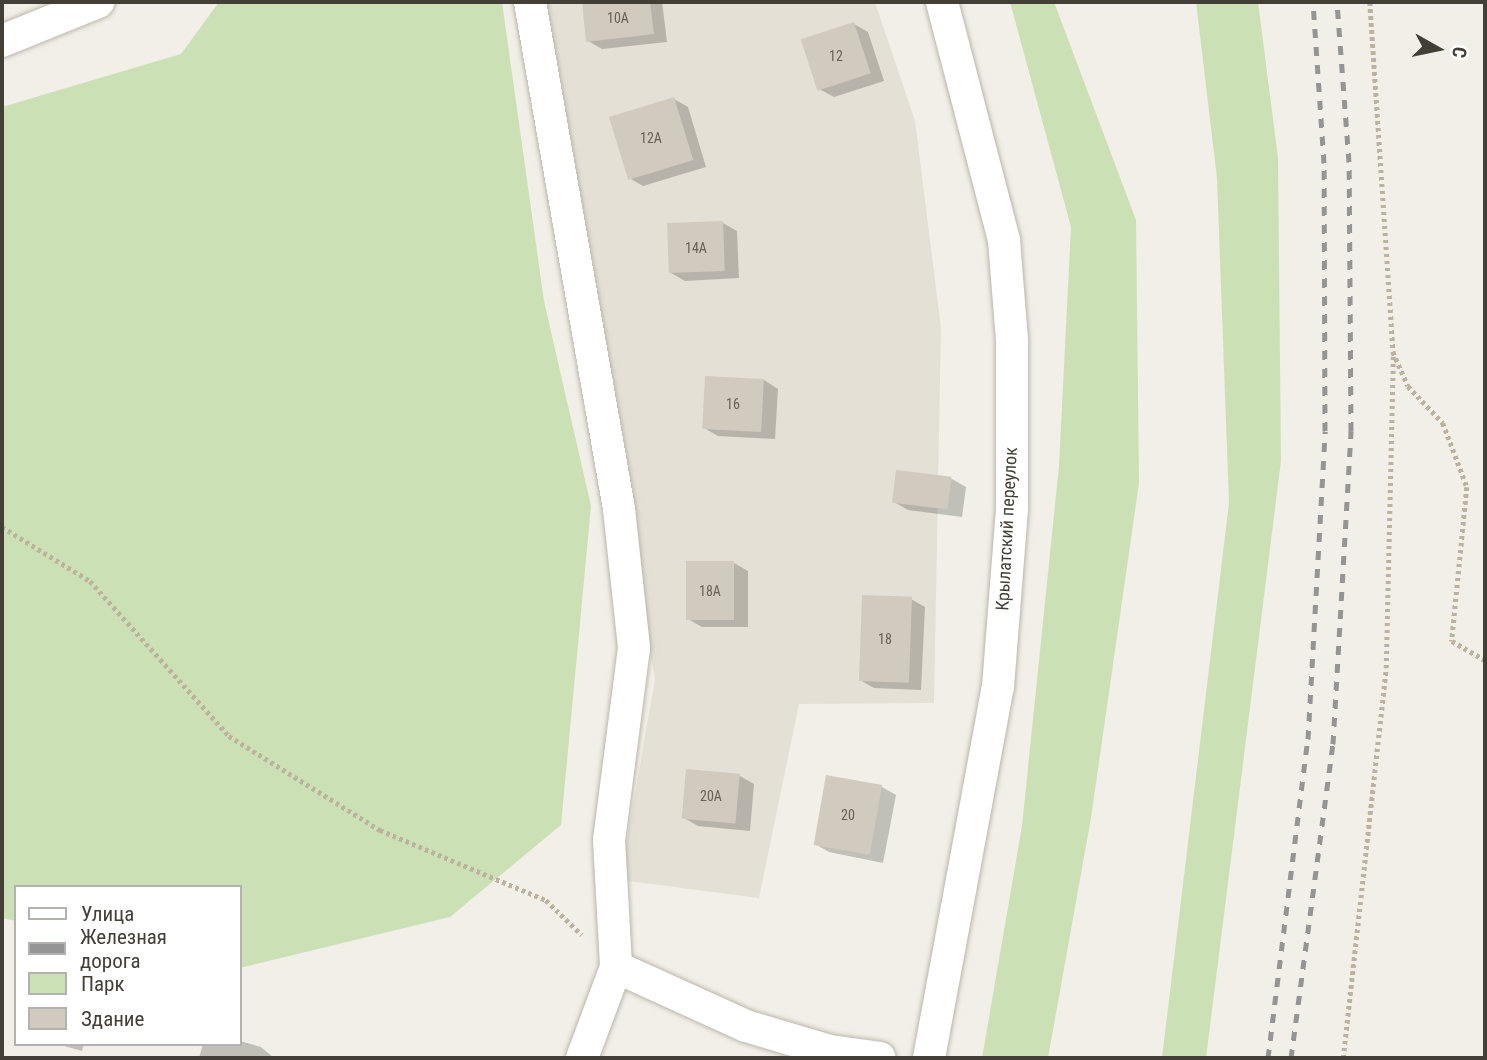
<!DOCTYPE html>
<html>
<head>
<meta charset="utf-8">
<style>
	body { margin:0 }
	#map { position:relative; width:1487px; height:1060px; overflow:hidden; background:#f1efe7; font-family:"Roboto Condensed",sans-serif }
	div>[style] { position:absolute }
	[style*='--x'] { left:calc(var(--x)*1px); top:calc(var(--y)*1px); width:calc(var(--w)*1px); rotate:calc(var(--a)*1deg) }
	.residential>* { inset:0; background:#e5e0d6 }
	.green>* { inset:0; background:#cbe1b5 }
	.shadow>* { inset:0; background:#0003 }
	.building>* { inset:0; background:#d1cabe; transform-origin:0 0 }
	.path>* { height:4.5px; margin-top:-2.25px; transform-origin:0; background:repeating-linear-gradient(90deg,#bcb29e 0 3.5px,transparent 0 7px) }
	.roads { filter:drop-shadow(0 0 2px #bcb6ab) drop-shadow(0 0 2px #bcb6ab) }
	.street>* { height:32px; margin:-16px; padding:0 16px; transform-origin:16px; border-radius:16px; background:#fff }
	.rail>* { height:5px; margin-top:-2.5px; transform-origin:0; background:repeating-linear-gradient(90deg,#959595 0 9px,transparent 0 18px) }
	span { translate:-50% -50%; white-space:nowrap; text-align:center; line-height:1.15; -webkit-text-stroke:7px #fff; paint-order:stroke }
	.number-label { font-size:14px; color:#666259 }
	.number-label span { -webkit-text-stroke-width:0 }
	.street-label { font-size:18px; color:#433f37 }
	.frame { position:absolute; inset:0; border:4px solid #433f37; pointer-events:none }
	.legend { position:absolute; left:14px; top:885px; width:228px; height:161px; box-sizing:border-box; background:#fff; border:2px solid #b4b2af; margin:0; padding:9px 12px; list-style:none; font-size:21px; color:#433f37 }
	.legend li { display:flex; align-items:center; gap:14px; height:35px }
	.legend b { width:35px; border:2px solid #b4b2af }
	.north { position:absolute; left:1403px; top:14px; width:70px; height:70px; -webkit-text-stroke:5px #fff; paint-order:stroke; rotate:99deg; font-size:19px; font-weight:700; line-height:28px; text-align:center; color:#433f37 }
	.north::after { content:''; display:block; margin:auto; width:24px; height:32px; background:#433f37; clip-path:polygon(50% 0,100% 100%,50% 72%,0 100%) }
</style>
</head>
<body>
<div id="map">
	<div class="residential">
		<div style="clip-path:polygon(533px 2px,875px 2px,915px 121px,941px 328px,934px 703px,799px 704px,759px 898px,620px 880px,655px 679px)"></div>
	</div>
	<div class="green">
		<div style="clip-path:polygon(219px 2px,502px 2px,544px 301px,591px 506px,561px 825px,450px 917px,240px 968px,240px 887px,16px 887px,16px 921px,2px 918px,2px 107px,181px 54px)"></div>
		<div style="clip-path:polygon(1010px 2px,1054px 2px,1136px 220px,1139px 483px,1091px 818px,1048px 1058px,982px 1058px,1022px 826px,1059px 466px,1071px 227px)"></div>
		<div style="clip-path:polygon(1196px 2px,1258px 2px,1278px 158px,1281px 461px,1206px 1058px,1162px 1058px,1229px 503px,1217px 178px)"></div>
	</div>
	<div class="shadow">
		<div style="clip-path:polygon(584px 2px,662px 2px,667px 42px,602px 49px,588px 41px)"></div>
		<div style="clip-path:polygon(854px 24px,868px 32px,884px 81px,834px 97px,819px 89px)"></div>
		<div style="clip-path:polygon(674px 99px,688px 107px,706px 167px,643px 186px,629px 178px)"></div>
		<div style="clip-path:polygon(723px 223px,737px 231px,739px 278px,685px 281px,671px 273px)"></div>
		<div style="clip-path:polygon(707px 378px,764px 380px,778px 389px,775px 439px,718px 436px,704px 428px)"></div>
		<div style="clip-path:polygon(952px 479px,966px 487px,962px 517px,908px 510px,894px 502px)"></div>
		<div style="clip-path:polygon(734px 563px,748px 571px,748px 627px,702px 627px,688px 619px)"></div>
		<div style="clip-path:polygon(911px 599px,925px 607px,921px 690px,874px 688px,860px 680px)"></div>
		<div style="clip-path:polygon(740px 776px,754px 784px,750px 831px,698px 826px,684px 818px)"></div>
		<div style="clip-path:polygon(828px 777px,882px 787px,896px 795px,883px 863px,829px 852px,815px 844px)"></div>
		<div style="clip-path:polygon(240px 1041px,261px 1047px,274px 1058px,199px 1058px,203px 1044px)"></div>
		<div style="clip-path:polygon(57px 1044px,84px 1044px,82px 1051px)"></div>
	</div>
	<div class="building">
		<div style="clip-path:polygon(582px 2px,650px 2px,654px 34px,586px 42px)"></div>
		<div style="left:854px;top:22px;width:54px;height:56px;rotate:72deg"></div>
		<div style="left:674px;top:97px;width:66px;height:68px;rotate:73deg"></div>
		<div style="left:723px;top:221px;width:50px;height:56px;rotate:88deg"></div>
		<div style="left:705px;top:376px;width:59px;height:53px;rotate:3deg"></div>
		<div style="left:896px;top:470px;width:56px;height:33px;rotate:7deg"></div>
		<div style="left:686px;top:561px;width:48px;height:59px"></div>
		<div style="left:862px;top:595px;width:50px;height:86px;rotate:2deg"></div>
		<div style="left:686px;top:769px;width:54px;height:50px;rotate:5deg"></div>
		<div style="left:826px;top:775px;width:57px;height:71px;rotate:10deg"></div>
	</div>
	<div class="path">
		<div style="--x:1370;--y:2;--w:351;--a:86.2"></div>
		<div style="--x:1393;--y:352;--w:37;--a:66"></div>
		<div style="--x:1408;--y:386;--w:51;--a:46.6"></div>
		<div style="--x:1443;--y:423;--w:68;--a:69.4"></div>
		<div style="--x:1467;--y:487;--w:155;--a:95.6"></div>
		<div style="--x:1452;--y:641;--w:38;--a:30"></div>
		<div style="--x:2;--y:527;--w:103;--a:31.5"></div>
		<div style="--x:90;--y:581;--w:208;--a:48.1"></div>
		<div style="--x:229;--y:736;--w:178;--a:31.9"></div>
		<div style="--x:380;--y:830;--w:180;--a:22.9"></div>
		<div style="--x:546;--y:900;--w:50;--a:44.2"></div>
		<div style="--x:1343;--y:1058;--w:392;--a:-83.7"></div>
		<div style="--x:1386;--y:668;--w:316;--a:-88.7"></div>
	</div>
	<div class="roads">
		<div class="street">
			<div style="--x:530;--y:2;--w:515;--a:80.04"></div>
			<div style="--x:619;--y:509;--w:140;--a:83.8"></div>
			<div style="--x:634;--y:648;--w:194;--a:97.4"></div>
			<div style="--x:609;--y:840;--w:127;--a:86.8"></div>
			<div style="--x:2;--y:41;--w:104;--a:-22.1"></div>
			<div style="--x:582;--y:1058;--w:97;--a:-69.5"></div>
			<div style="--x:616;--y:967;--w:143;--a:24.4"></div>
			<div style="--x:746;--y:1026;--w:88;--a:16.6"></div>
			<div style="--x:830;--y:1051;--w:50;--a:8"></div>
			<div style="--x:929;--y:1058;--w:377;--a:-79.5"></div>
			<div style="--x:998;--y:687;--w:180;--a:-85.5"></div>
			<div style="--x:1012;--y:508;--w:168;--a:-90"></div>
			<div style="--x:1012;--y:340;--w:100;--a:-94.6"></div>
			<div style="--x:1004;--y:240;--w:246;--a:-104.6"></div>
		</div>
	</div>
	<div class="rail">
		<div style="--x:1268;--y:1058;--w:321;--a:-82.9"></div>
		<div style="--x:1308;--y:739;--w:308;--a:-86.8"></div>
		<div style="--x:1325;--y:431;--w:268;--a:-90.2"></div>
		<div style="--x:1324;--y:163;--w:161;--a:-93.9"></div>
		<div style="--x:1291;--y:1058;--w:317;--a:-82.4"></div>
		<div style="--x:1333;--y:744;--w:314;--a:-86.7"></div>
		<div style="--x:1351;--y:431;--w:269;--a:-90.4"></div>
		<div style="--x:1349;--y:162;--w:160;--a:-94.3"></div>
	</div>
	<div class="number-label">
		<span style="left:618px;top:18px">10А</span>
		<span style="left:836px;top:56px">12</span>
		<span style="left:651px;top:138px">12А</span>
		<span style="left:696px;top:248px">14А</span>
		<span style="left:733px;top:404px">16</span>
		<span style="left:710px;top:591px">18А</span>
		<span style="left:885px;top:639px">18</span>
		<span style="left:711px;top:796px">20А</span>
		<span style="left:848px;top:815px">20</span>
	</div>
	<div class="street-label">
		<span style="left:1007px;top:529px;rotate:-87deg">Крылатский переулок</span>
	</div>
	<div class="frame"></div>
	<ul class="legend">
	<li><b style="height:9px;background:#fff"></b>Улица</li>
	<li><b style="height:9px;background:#959595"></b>Железная дорога</li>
	<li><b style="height:19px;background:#cbe1b5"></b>Парк</li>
	<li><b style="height:19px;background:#d1cabe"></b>Здание</li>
	</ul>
	<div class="north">С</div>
</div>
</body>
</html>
